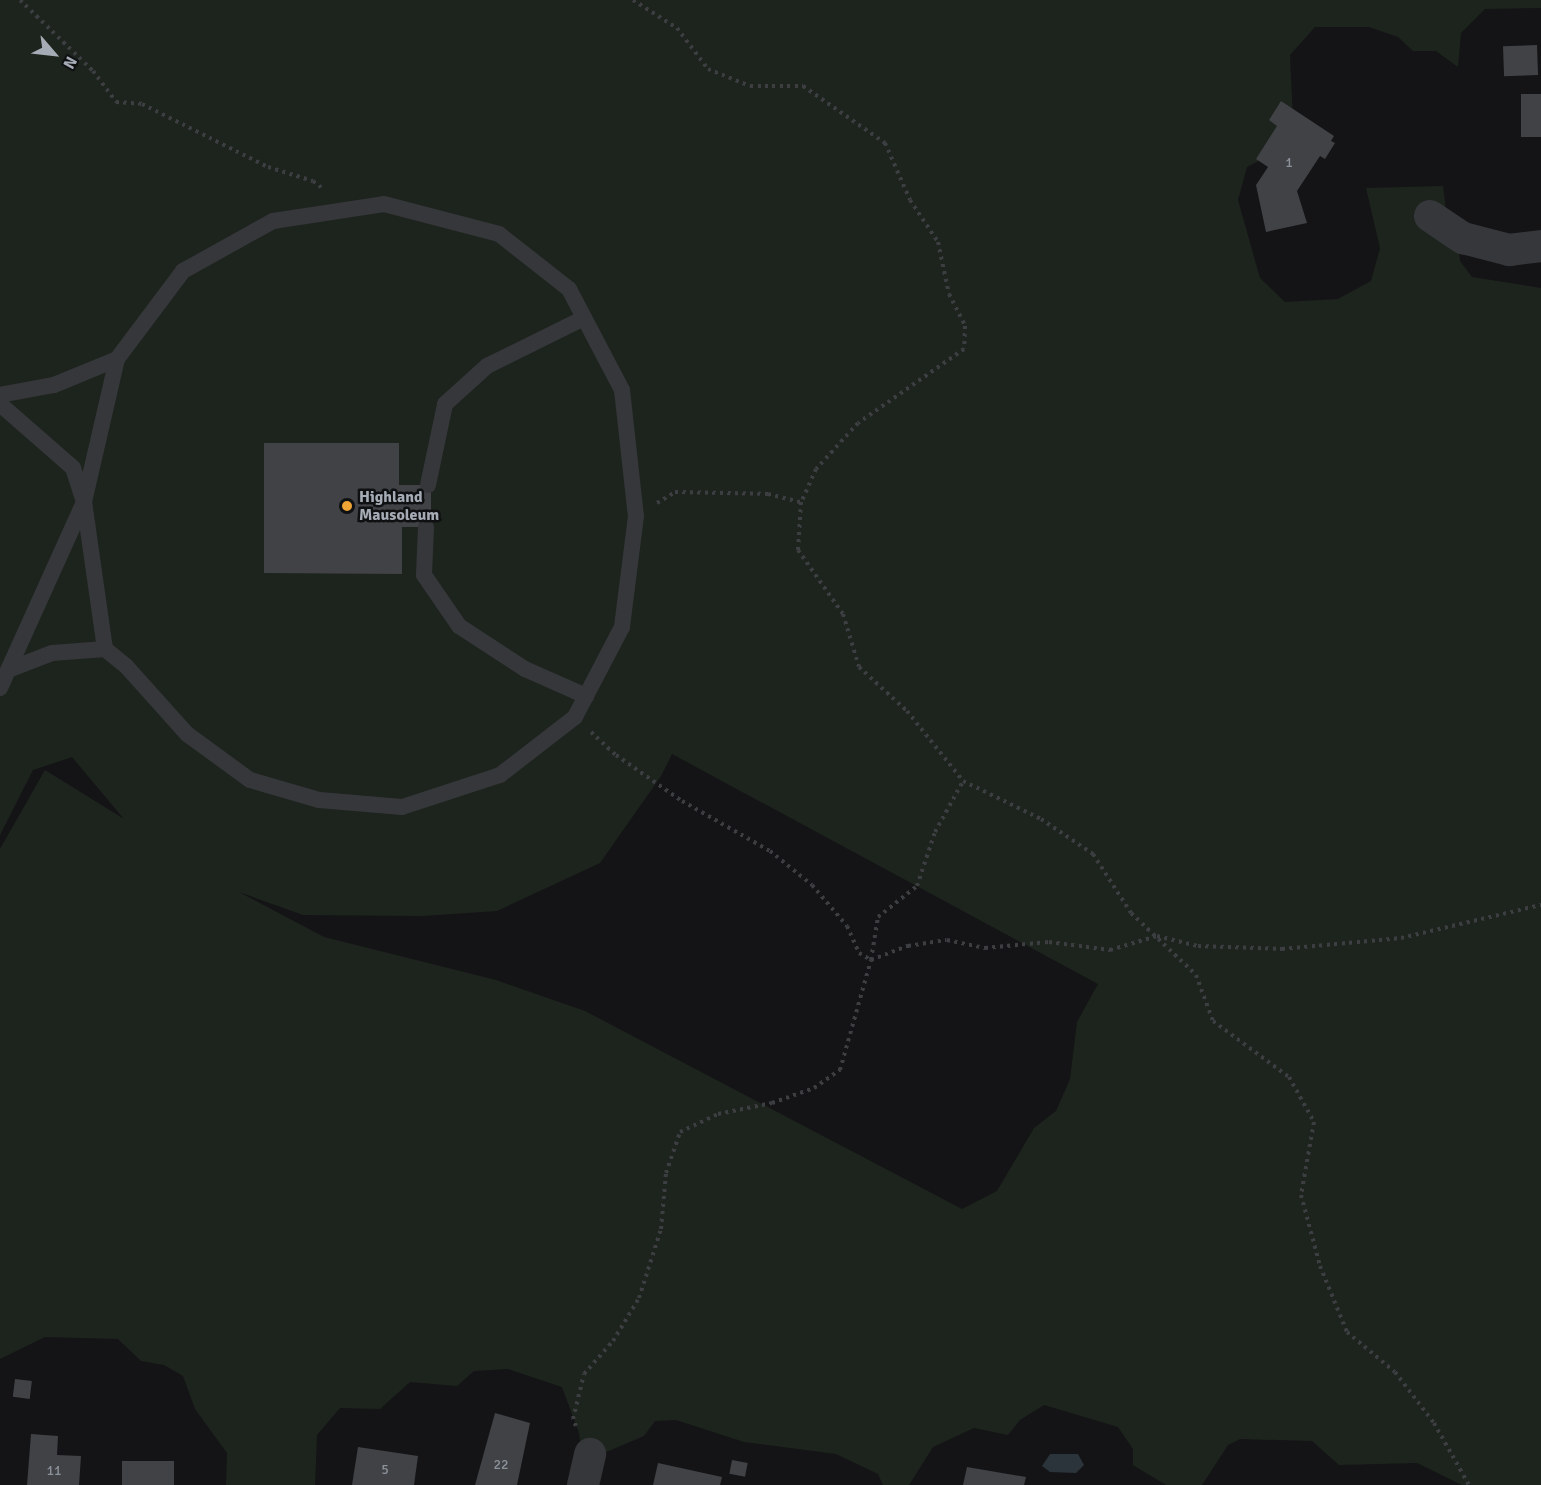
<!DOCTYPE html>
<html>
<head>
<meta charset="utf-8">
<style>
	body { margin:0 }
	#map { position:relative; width:1541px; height:1485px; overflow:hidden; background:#141416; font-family:Signika,sans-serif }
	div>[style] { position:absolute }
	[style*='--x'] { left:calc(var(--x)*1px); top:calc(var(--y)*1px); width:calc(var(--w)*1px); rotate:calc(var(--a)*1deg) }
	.green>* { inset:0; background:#1d241d }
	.water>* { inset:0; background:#2b343a }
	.building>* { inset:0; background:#404246; transform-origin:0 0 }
	.path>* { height:4px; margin-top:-2px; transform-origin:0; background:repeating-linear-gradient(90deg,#3c3e42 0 3px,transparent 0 7.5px) }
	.service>* { height:16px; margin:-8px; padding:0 8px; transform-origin:8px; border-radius:8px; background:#36373b }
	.minor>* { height:32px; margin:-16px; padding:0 16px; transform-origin:16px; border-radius:16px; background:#36373b }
	.dots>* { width:16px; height:16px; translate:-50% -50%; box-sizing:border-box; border:3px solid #0f1011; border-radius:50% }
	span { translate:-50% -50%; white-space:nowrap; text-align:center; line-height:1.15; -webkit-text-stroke:5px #0f1011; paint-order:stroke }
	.number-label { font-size:14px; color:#8c929a }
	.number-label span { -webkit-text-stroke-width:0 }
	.poi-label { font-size:16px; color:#a6acb6; font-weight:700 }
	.left { translate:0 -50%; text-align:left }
	.north { position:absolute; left:24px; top:24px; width:60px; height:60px; -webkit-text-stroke:4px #0f1011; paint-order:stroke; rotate:118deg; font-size:16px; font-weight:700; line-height:24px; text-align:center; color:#a6acb6 }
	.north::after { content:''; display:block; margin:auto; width:21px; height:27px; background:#a6acb6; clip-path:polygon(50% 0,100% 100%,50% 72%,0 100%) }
</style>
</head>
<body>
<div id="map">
	<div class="green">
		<div style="clip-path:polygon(evenodd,0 0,1541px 0,1541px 8px,1485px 9px,1461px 33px,1458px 67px,1436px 51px,1413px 51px,1398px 37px,1369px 27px,1315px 27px,1290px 55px,1294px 143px,1247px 167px,1238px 200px,1260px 278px,1285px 302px,1338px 299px,1371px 281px,1380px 248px,1366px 188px,1443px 186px,1446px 210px,1457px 224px,1460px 261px,1472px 277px,1541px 288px,1541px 1485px,1462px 1485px,1417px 1463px,1339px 1465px,1312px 1441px,1240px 1439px,1228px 1445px,1202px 1485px,1166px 1485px,1133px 1465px,1133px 1449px,1118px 1427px,1044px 1405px,1020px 1420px,1008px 1435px,974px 1428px,933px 1447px,909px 1485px,883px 1485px,878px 1474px,836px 1454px,744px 1442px,676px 1420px,655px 1421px,644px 1436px,583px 1462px,579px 1433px,562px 1387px,508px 1369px,474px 1371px,457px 1386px,410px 1382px,380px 1409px,340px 1408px,317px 1435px,315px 1485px,226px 1485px,227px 1453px,195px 1409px,183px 1376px,164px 1365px,141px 1361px,118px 1339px,45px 1337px,0 1359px,0 849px,45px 770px,124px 819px,72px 757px,33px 770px,0 835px,0 0,672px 754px,1098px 984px,1077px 1022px,1070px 1079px,1056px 1111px,1034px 1128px,997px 1191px,962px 1209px,585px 1011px,496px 980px,324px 937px,239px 892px,303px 915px,422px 916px,497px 911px,600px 863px,661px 776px,672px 754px)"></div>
	</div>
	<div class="water">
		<div style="clip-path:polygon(1050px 1454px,1078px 1454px,1084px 1465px,1076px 1473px,1050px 1472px,1042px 1466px)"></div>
	</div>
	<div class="building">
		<div style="left:1537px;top:45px;width:30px;height:34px;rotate:88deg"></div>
		<div style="left:1521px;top:94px;width:20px;height:43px"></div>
		<div style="clip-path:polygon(1281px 101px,1334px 136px,1331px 141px,1335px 143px,1325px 159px,1320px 156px,1297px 191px,1307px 223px,1266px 232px,1256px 185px,1268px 167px,1256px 159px,1277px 126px,1269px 120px)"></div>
		<div style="clip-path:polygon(264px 443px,399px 443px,399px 485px,431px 485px,431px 527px,402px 527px,402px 574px,264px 573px)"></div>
		<div style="left:15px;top:1379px;width:17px;height:18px;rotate:7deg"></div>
		<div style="clip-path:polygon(495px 1413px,530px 1423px,517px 1485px,475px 1485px)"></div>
		<div style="clip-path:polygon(31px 1434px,58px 1436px,57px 1455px,81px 1456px,79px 1485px,27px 1485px)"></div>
		<div style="clip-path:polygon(358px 1447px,418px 1456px,414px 1485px,352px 1485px)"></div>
		<div style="left:732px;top:1460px;width:16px;height:14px;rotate:11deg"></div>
		<div style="left:174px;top:1461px;width:24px;height:52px;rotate:90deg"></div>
		<div style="clip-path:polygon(658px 1463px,722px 1477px,720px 1485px,653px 1485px)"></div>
		<div style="clip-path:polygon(967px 1467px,1026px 1477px,1024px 1485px,963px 1485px)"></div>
	</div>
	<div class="path">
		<div style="--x:20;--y:0;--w:102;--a:44.2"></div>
		<div style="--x:93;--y:71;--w:39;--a:53"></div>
		<div style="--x:116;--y:102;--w:26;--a:4"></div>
		<div style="--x:142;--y:104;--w:141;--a:26.6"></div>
		<div style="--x:268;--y:167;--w:47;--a:17.3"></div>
		<div style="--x:313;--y:181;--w:11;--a:38"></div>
		<div style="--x:633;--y:0;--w:52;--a:32.5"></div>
		<div style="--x:677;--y:28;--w:51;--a:52.9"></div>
		<div style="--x:708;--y:69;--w:45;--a:22"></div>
		<div style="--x:750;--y:86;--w:53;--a:0"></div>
		<div style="--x:803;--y:86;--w:100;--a:34.8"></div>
		<div style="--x:885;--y:143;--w:62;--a:66.3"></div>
		<div style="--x:910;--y:200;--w:50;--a:56.3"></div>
		<div style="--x:938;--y:242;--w:53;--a:78.1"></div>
		<div style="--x:949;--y:294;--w:36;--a:63"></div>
		<div style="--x:965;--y:326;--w:23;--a:92"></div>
		<div style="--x:964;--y:349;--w:129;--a:145.1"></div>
		<div style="--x:858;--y:423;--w:62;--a:132.4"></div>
		<div style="--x:816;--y:469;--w:36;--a:114"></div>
		<div style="--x:657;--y:503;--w:21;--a:-31"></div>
		<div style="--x:675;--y:492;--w:93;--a:1.2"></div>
		<div style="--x:768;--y:494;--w:34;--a:14"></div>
		<div style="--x:801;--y:502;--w:48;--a:93.6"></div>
		<div style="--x:798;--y:550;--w:78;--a:54.9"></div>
		<div style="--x:843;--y:614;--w:55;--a:73.2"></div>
		<div style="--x:859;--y:667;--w:65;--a:42.5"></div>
		<div style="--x:907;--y:711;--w:90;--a:51.3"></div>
		<div style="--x:963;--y:781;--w:87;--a:26"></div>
		<div style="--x:1041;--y:819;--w:63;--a:33.9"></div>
		<div style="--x:1093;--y:854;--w:70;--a:57.2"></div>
		<div style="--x:1131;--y:913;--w:90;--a:43.6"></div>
		<div style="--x:1196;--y:975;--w:49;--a:69.7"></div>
		<div style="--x:1213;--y:1021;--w:94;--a:36.4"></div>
		<div style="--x:1289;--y:1077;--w:51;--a:60.9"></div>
		<div style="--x:1314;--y:1122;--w:74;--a:100.1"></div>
		<div style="--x:1301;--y:1195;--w:73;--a:75"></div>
		<div style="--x:1320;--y:1266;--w:71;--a:67.8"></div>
		<div style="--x:1347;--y:1332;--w:62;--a:39.8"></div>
		<div style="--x:1395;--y:1372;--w:64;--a:52.6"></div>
		<div style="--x:1434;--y:1423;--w:71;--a:60.6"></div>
		<div style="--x:591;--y:732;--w:34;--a:43"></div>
		<div style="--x:616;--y:755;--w:80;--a:34.9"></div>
		<div style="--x:682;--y:801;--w:101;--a:29.6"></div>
		<div style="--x:770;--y:851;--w:54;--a:39"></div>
		<div style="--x:812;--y:885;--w:54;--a:49.5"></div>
		<div style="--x:847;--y:926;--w:30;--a:66"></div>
		<div style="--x:859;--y:953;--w:14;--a:30"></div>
		<div style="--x:871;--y:960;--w:44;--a:-80.8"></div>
		<div style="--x:878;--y:917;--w:50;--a:-38.5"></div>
		<div style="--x:917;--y:886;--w:57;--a:-71.6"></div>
		<div style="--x:935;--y:832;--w:58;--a:-61.2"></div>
		<div style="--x:576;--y:1426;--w:8;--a:-113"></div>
		<div style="--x:573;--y:1419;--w:46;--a:-76.3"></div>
		<div style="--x:584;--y:1374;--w:44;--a:-48.7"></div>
		<div style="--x:613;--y:1341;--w:50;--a:-58.8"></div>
		<div style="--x:639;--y:1298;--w:72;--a:-72.3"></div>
		<div style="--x:661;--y:1229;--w:56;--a:-84.9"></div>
		<div style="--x:666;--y:1173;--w:43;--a:-71.1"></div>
		<div style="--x:680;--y:1132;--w:42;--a:-25.3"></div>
		<div style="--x:718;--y:1114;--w:55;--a:-11.5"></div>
		<div style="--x:772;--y:1103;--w:45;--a:-19.7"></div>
		<div style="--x:814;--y:1088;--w:32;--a:-35"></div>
		<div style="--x:840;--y:1070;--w:114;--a:-74.3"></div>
		<div style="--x:871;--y:960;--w:40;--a:-21"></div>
		<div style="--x:908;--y:946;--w:39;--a:-9"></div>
		<div style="--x:947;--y:940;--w:39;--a:12"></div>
		<div style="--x:985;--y:948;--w:64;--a:-5.4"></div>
		<div style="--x:1049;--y:942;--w:62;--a:7.5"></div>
		<div style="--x:1110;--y:950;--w:49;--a:-16.6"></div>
		<div style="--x:1157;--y:936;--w:42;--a:13.7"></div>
		<div style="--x:1198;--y:946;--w:84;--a:2"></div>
		<div style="--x:1282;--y:949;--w:120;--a:-5.3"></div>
		<div style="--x:1401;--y:938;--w:144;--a:-13.3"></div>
	</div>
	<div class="service">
		<div style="--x:0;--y:395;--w:55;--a:-10.5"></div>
		<div style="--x:54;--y:385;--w:68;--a:-22.4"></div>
		<div style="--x:117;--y:359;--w:110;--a:-53.1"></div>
		<div style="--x:183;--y:271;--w:103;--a:-29.1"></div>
		<div style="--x:273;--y:221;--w:112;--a:-8.7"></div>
		<div style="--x:384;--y:204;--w:119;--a:14.6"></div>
		<div style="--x:499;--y:234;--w:89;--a:38.2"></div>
		<div style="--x:569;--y:289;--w:114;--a:62.3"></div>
		<div style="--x:622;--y:390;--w:127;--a:83.7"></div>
		<div style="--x:636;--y:516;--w:112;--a:97.2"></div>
		<div style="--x:622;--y:627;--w:102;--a:117.6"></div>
		<div style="--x:575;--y:717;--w:95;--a:142.3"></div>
		<div style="--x:500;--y:775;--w:103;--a:161.9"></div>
		<div style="--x:402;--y:807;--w:83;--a:-175.2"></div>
		<div style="--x:319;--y:800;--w:72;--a:-163.8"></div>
		<div style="--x:250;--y:780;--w:78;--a:-143.9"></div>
		<div style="--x:187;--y:734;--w:91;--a:-131.9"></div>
		<div style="--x:126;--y:666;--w:27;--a:-141"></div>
		<div style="--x:105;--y:649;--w:53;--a:175.7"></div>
		<div style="--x:52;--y:653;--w:47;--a:158.9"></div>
		<div style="--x:0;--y:404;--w:97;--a:41.2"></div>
		<div style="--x:73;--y:468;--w:36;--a:72"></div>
		<div style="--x:84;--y:502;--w:204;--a:114.3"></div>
		<div style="--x:428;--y:485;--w:83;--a:-78.1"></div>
		<div style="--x:445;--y:404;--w:57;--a:-42.1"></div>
		<div style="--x:487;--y:366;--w:108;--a:-26.3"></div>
		<div style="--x:426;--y:527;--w:48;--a:92.4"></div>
		<div style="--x:424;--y:575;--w:62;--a:55.5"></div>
		<div style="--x:459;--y:626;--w:79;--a:33.1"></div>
		<div style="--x:525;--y:669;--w:67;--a:23.9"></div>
		<div style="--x:105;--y:649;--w:148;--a:-98.1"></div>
		<div style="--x:84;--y:502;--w:147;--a:-77"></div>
	</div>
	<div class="minor">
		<div style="--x:1430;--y:216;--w:40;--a:34"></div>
		<div style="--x:1463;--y:238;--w:48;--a:14.6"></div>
		<div style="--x:1509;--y:250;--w:32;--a:-7"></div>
		<div style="--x:583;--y:1485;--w:32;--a:-77"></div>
	</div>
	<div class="dots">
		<div style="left:347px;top:506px;background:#eea535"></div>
	</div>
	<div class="number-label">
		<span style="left:1289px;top:163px">1</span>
		<span style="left:501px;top:1465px">22</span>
		<span style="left:385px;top:1470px">5</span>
		<span style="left:54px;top:1471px">11</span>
	</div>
	<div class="poi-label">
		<span class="left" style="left:359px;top:506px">Highland<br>Mausoleum</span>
	</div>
	<div class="north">N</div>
</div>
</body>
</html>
